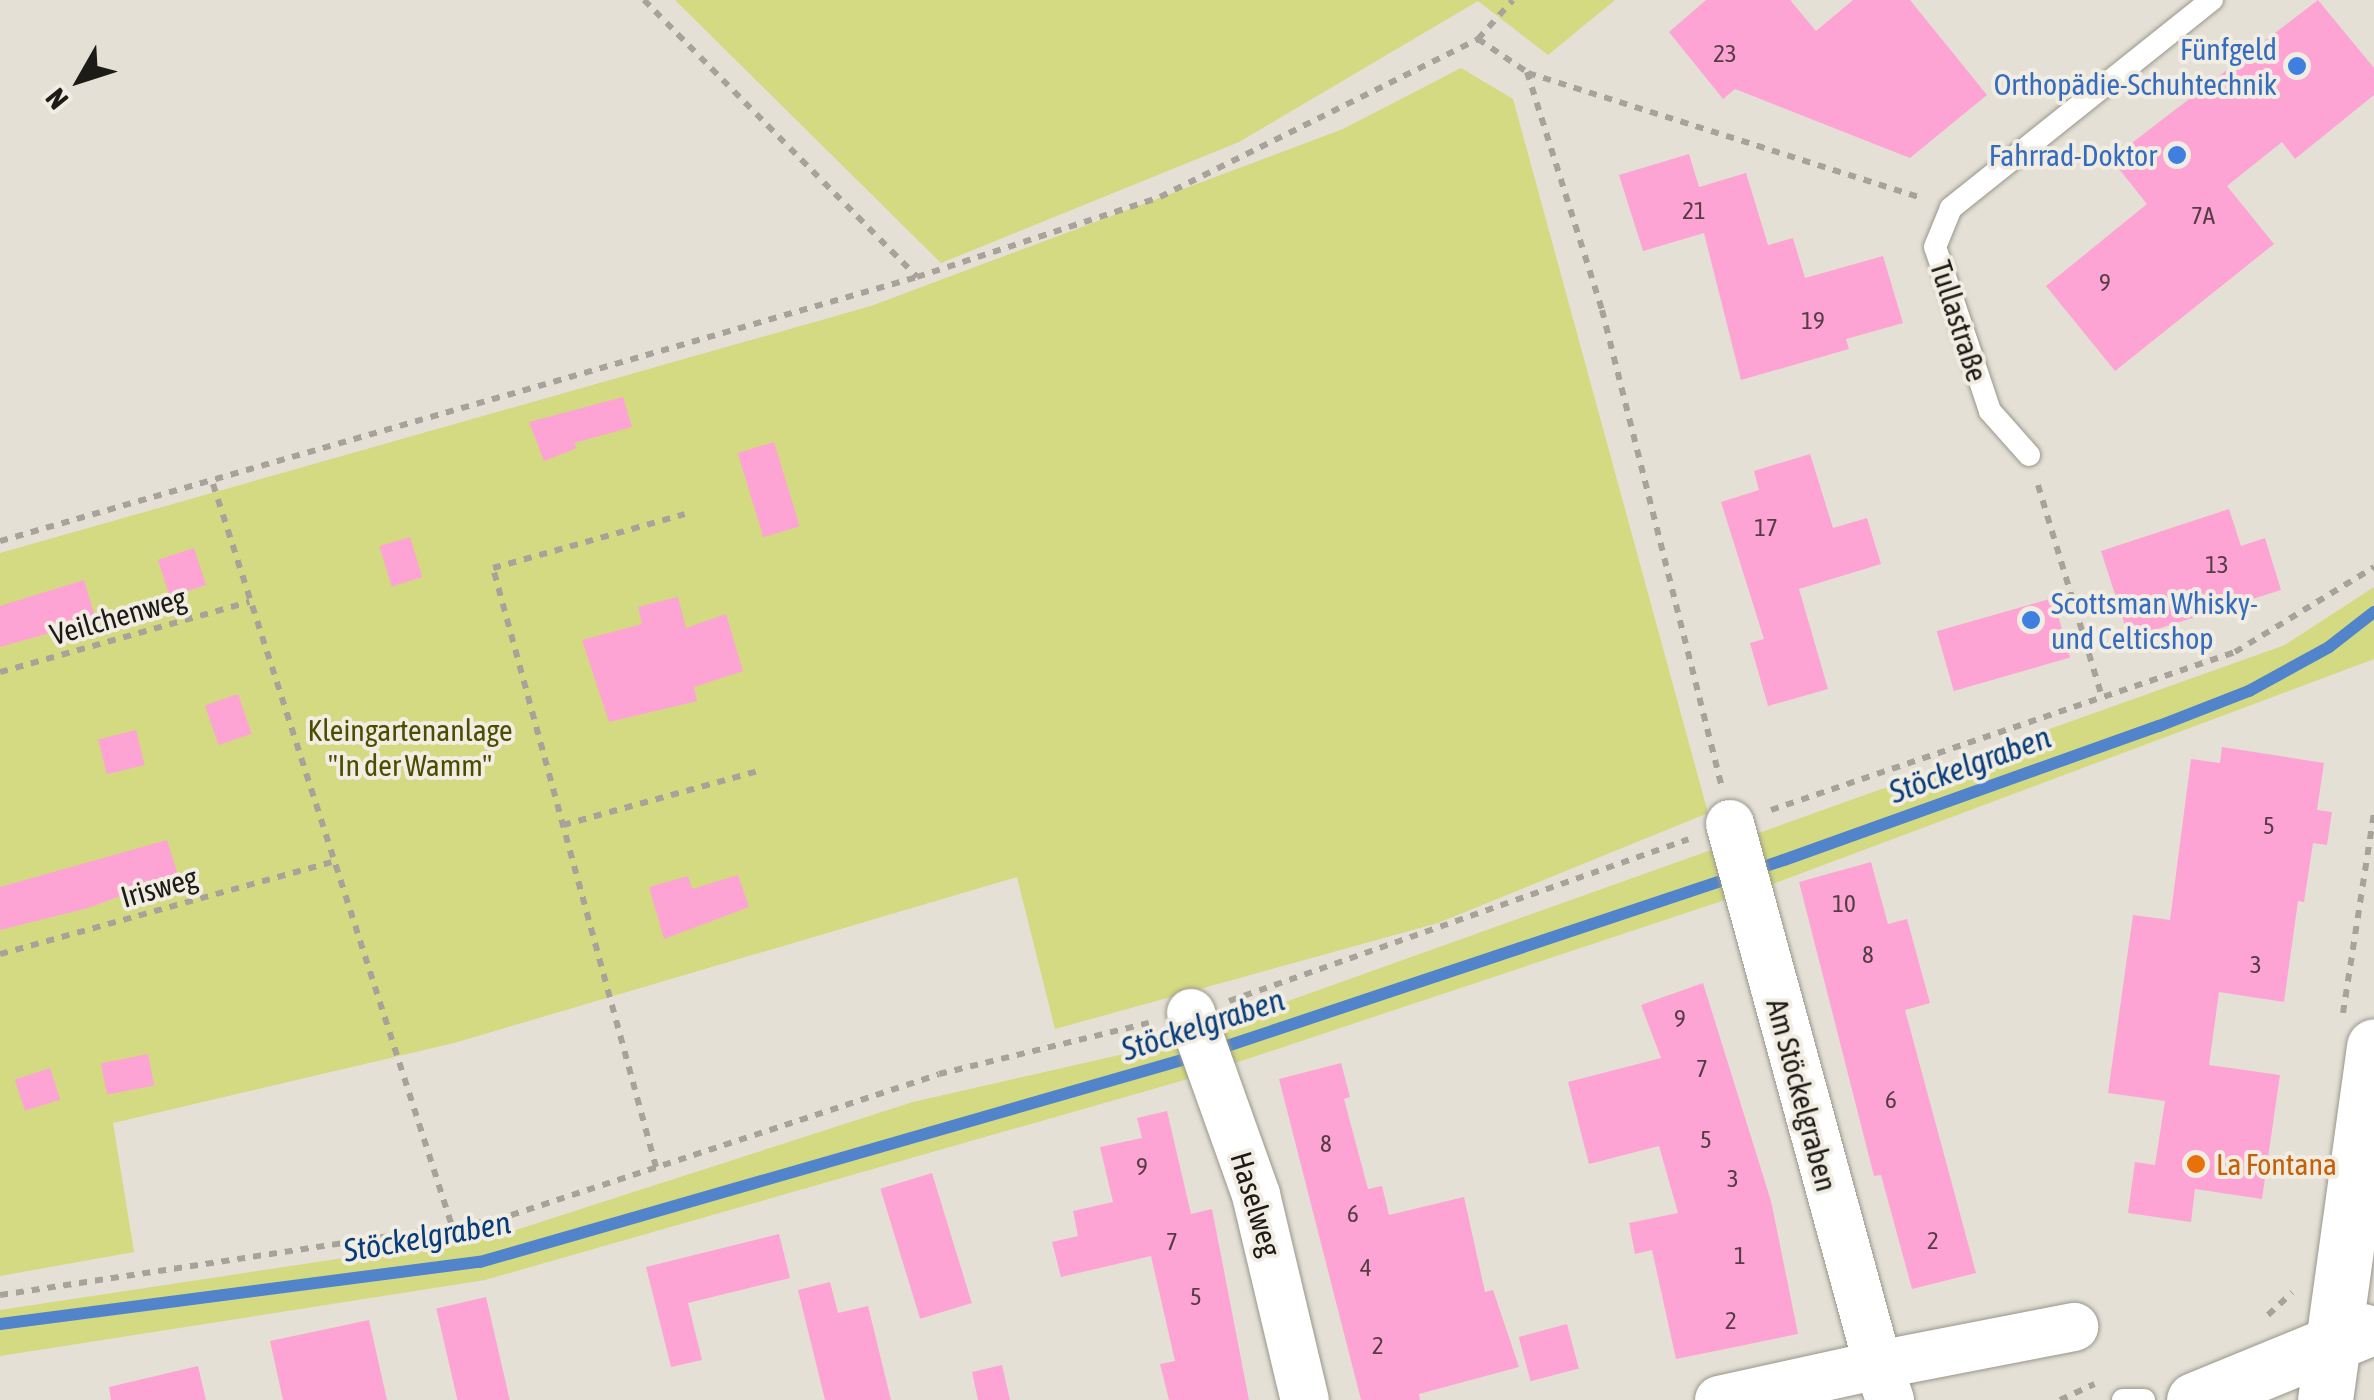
<!DOCTYPE html>
<html>
<head>
<meta charset="utf-8">
<style>
	body { margin:0 }
	#map { position:relative; width:2374px; height:1400px; overflow:hidden; background:#e4e0d5; font-family:"Asap Condensed",sans-serif }
	div>[style] { position:absolute }
	[style*='--x'] { left:calc(var(--x)*1px); top:calc(var(--y)*1px); width:calc(var(--w)*1px); rotate:calc(var(--a)*1deg) }
	.green>* { inset:0; background:#d3da81 }
	.stream>* { height:12px; margin:-6px; padding:0 6px; transform-origin:6px; border-radius:6px; background:#5184ca }
	.building>* { inset:0; background:#fea4d4; transform-origin:0 0 }
	.path>* { height:6px; margin-top:-3px; transform-origin:0; background:repeating-linear-gradient(90deg,#a7a39a 0 8px,transparent 0 16px) }
	.roads { filter:drop-shadow(0 0 2px #99968b) drop-shadow(0 0 2px #99968b) }
	.lane>* { height:22px; margin:-11px; padding:0 11px; transform-origin:11px; border-radius:11px; background:#fff }
	.street>* { height:48px; margin:-24px; padding:0 24px; transform-origin:24px; border-radius:24px; background:#fff }
	.secondary>* { height:55px; margin:-27.5px; padding:0 27.5px; transform-origin:27.5px; border-radius:27.5px; background:#fff }
	.dots>* { width:28px; height:28px; translate:-50% -50%; box-sizing:border-box; border:5px solid #f1ede2; border-radius:50% }
	span { translate:-50% -50%; white-space:nowrap; text-align:center; line-height:1.15; -webkit-text-stroke:8px #f1ede2; paint-order:stroke }
	.number-label { font-size:25px; color:#553d46 }
	.number-label span { -webkit-text-stroke-width:0 }
	.shop-label { font-size:30px; color:#366cbe }
	.right { translate:-100% -50%; text-align:right }
	.left { translate:0 -50%; text-align:left }
	.street-label { font-size:30px; color:#1d1b17 }
	.park-label { font-size:30px; color:#4b4e00 }
	.food-label { font-size:30px; color:#c56008 }
	.water-label { font-size:32px; color:#073c7c; font-style:italic }
	.north { position:absolute; left:30px; top:30px; width:100px; height:100px; -webkit-text-stroke:8px #f1ede2; paint-order:stroke; rotate:231deg; font-size:28px; font-weight:700; line-height:40px; text-align:center; color:#1d1b17 }
	.north::after { content:''; display:block; margin:auto; width:35px; height:45px; background:#1d1b17; clip-path:polygon(50% 0,100% 100%,50% 72%,0 100%) }
</style>
</head>
<body>
<div id="map">
	<div class="green">
		<div style="clip-path:polygon(675px 0,1615px 0,1548px 55px,1478px 1px,1239px 142px,941px 263px)"></div>
		<div style="clip-path:polygon(1461px 68px,1513px 99px,1708px 813px,1438px 923px,1055px 1029px,1017px 877px,454px 1043px,113px 1123px,134px 1252px,0 1276px,0 553px,871px 306px,1343px 129px)"></div>
		<div style="clip-path:polygon(2374px 587px,2374px 659px,1770px 885px,1181px 1081px,485px 1280px,0 1356px,0 1310px,503px 1234px,913px 1102px,1168px 1044px,2285px 645px)"></div>
	</div>
	<div class="stream">
		<div style="--x:1215;--y:1050;--w:600;--a:-18.47"></div>
		<div style="--x:1784;--y:860;--w:398;--a:-19.7"></div>
		<div style="--x:2159;--y:726;--w:97;--a:-21.3"></div>
		<div style="--x:2249;--y:691;--w:91;--a:-28.8"></div>
		<div style="--x:2329;--y:647;--w:57;--a:-37.9"></div>
		<div style="--x:0;--y:1324;--w:484;--a:-7.4"></div>
		<div style="--x:480;--y:1262;--w:745;--a:-16.05"></div>
	</div>
	<div class="building">
		<div style="clip-path:polygon(1706px 0,1790px 0,1816px 31px,1853px 0,1910px 0,1987px 95px,1910px 158px,1735px 89px,1723px 99px,1669px 32px)"></div>
		<div style="clip-path:polygon(2318px 0,2374px 68px,2374px 95px,2295px 159px,2282px 142px,2227px 186px,2274px 244px,2115px 371px,2046px 286px,2147px 204px,2111px 159px)"></div>
		<div style="clip-path:polygon(1689px 154px,1699px 187px,1746px 173px,1768px 245px,1793px 238px,1805px 278px,1883px 256px,1903px 323px,1846px 339px,1849px 349px,1741px 380px,1704px 233px,1643px 251px,1619px 175px)"></div>
		<div style="clip-path:polygon(623px 397px,632px 427px,574px 443px,577px 448px,544px 461px,529px 422px)"></div>
		<div style="left:774px;top:442px;width:88px;height:38px;rotate:73deg"></div>
		<div style="clip-path:polygon(1810px 454px,1833px 528px,1867px 518px,1881px 564px,1799px 589px,1828px 689px,1768px 706px,1750px 643px,1764px 639px,1721px 502px,1759px 490px,1754px 471px)"></div>
		<div style="clip-path:polygon(2229px 509px,2241px 546px,2265px 538px,2281px 590px,2129px 638px,2101px 551px)"></div>
		<div style="left:410px;top:537px;width:42px;height:32px;rotate:73deg"></div>
		<div style="left:194px;top:548px;width:39px;height:38px;rotate:72deg"></div>
		<div style="clip-path:polygon(84px 580px,96px 620px,0 647px,0 606px)"></div>
		<div style="clip-path:polygon(678px 597px,686px 628px,726px 614px,743px 671px,694px 687px,697px 701px,609px 722px,582px 640px,642px 624px,638px 607px)"></div>
		<div style="left:2053px;top:598px;width:62px;height:121px;rotate:74deg"></div>
		<div style="left:238px;top:694px;width:42px;height:35px;rotate:71deg"></div>
		<div style="left:136px;top:730px;width:36px;height:39px;rotate:76deg"></div>
		<div style="clip-path:polygon(2222px 747px,2324px 763px,2317px 810px,2332px 812px,2327px 845px,2313px 843px,2304px 902px,2298px 901px,2284px 1002px,2219px 992px,2209px 1065px,2280px 1075px,2262px 1199px,2195px 1189px,2191px 1222px,2128px 1213px,2135px 1162px,2155px 1165px,2165px 1101px,2108px 1093px,2133px 915px,2170px 920px,2191px 759px,2220px 763px)"></div>
		<div style="clip-path:polygon(167px 840px,178px 875px,88px 908px,0 930px,0 887px)"></div>
		<div style="clip-path:polygon(1871px 862px,1888px 924px,1907px 919px,1930px 1003px,1905px 1010px,1976px 1273px,1912px 1289px,1881px 1175px,1874px 1176px,1799px 882px)"></div>
		<div style="clip-path:polygon(738px 875px,749px 907px,664px 939px,649px 887px,688px 876px,692px 889px)"></div>
		<div style="clip-path:polygon(1703px 983px,1771px 1201px,1798px 1334px,1676px 1359px,1652px 1250px,1635px 1254px,1629px 1223px,1678px 1213px,1659px 1146px,1589px 1164px,1568px 1082px,1661px 1058px,1641px 1005px)"></div>
		<div style="left:148px;top:1054px;width:32px;height:48px;rotate:79deg"></div>
		<div style="clip-path:polygon(1341px 1063px,1350px 1097px,1344px 1099px,1368px 1189px,1382px 1186px,1389px 1215px,1464px 1197px,1485px 1292px,1493px 1290px,1519px 1367px,1419px 1394px,1420px 1400px,1361px 1400px,1279px 1079px)"></div>
		<div style="left:50px;top:1068px;width:33px;height:37px;rotate:72deg"></div>
		<div style="clip-path:polygon(1167px 1111px,1191px 1214px,1212px 1209px,1249px 1400px,1169px 1400px,1160px 1364px,1175px 1361px,1151px 1256px,1061px 1277px,1052px 1242px,1078px 1236px,1073px 1211px,1113px 1202px,1100px 1147px,1142px 1138px,1137px 1118px)"></div>
		<div style="left:932px;top:1173px;width:136px;height:54px;rotate:73deg"></div>
		<div style="clip-path:polygon(779px 1234px,790px 1278px,688px 1303px,702px 1360px,671px 1367px,646px 1267px)"></div>
		<div style="clip-path:polygon(830px 1282px,838px 1313px,868px 1306px,891px 1400px,825px 1400px,798px 1290px)"></div>
		<div style="left:486px;top:1297px;width:106px;height:51px;rotate:77deg"></div>
		<div style="clip-path:polygon(369px 1320px,387px 1400px,283px 1400px,270px 1341px)"></div>
		<div style="left:1567px;top:1324px;width:46px;height:50px;rotate:75deg"></div>
		<div style="clip-path:polygon(1002px 1365px,1010px 1400px,978px 1400px,972px 1372px)"></div>
		<div style="clip-path:polygon(198px 1366px,206px 1400px,111px 1400px,109px 1387px)"></div>
	</div>
	<div class="path">
		<div style="--x:644;--y:0;--w:389;--a:45.4"></div>
		<div style="--x:1478;--y:39;--w:52;--a:-48.1"></div>
		<div style="--x:1528;--y:73;--w:412;--a:17.6"></div>
		<div style="--x:213;--y:484;--w:780;--a:72.15"></div>
		<div style="--x:2038;--y:485;--w:221;--a:73.2"></div>
		<div style="--x:0;--y:541;--w:954;--a:-16.06"></div>
		<div style="--x:917;--y:277;--w:256;--a:-18.2"></div>
		<div style="--x:1160;--y:197;--w:355;--a:-26.4"></div>
		<div style="--x:1478;--y:39;--w:59;--a:34"></div>
		<div style="--x:1527;--y:72;--w:250;--a:72.5"></div>
		<div style="--x:1602;--y:310;--w:490;--a:75.9"></div>
		<div style="--x:0;--y:672;--w:259;--a:-15.7"></div>
		<div style="--x:1771;--y:810;--w:490;--a:-18.8"></div>
		<div style="--x:2235;--y:652;--w:163;--a:-31.4"></div>
		<div style="--x:563;--y:825;--w:202;--a:-15.5"></div>
		<div style="--x:0;--y:954;--w:344;--a:-15.5"></div>
		<div style="--x:1229;--y:1001;--w:487;--a:-19.4"></div>
		<div style="--x:2343;--y:1013;--w:203;--a:-81.2"></div>
		<div style="--x:656;--y:1167;--w:621;--a:-105.22"></div>
		<div style="--x:493;--y:568;--w:199;--a:-15.7"></div>
		<div style="--x:0;--y:1295;--w:502;--a:-8.6"></div>
		<div style="--x:496;--y:1220;--w:466;--a:-18.2"></div>
		<div style="--x:939;--y:1074;--w:216;--a:-13.7"></div>
		<div style="--x:2268;--y:1315;--w:33;--a:-43"></div>
		<div style="--x:2060;--y:1400;--w:38;--a:-25"></div>
	</div>
	<div class="roads">
		<div class="lane">
			<div style="--x:2029;--y:455;--w:59;--a:-131.6"></div>
			<div style="--x:1990;--y:411;--w:173;--a:-108.5"></div>
			<div style="--x:1935;--y:247;--w:42;--a:-67.7"></div>
			<div style="--x:1951;--y:208;--w:334;--a:-38.6"></div>
			<div style="--x:2123;--y:1400;--w:21;--a:0"></div>
		</div>
		<div class="street">
			<div style="--x:1730;--y:824;--w:561;--a:74.7"></div>
			<div style="--x:1878;--y:1365;--w:200;--a:-11"></div>
			<div style="--x:1191;--y:1013;--w:193;--a:70.3"></div>
			<div style="--x:1256;--y:1195;--w:211;--a:76.6"></div>
			<div style="--x:1719;--y:1400;--w:163;--a:-12.4"></div>
			<div style="--x:1878;--y:1365;--w:37;--a:71"></div>
		</div>
		<div class="secondary">
			<div style="--x:2194;--y:1400;--w:182;--a:-22.3"></div>
			<div style="--x:2325;--y:1400;--w:357;--a:-82.1"></div>
		</div>
	</div>
	<div class="dots">
		<div style="left:2297px;top:66px;background:#3f7fe0"></div>
		<div style="left:2177px;top:155px;background:#3f7fe0"></div>
		<div style="left:2031px;top:620px;background:#3f7fe0"></div>
		<div style="left:2196px;top:1164px;background:#e8710a"></div>
	</div>
	<div class="number-label">
		<span style="left:1725px;top:53px">23</span>
		<span style="left:1694px;top:210px">21</span>
		<span style="left:2203px;top:215px">7A</span>
		<span style="left:2105px;top:282px">9</span>
		<span style="left:1813px;top:320px">19</span>
		<span style="left:1766px;top:527px">17</span>
		<span style="left:2217px;top:564px">13</span>
		<span style="left:2269px;top:825px">5</span>
		<span style="left:1844px;top:903px">10</span>
		<span style="left:1868px;top:954px">8</span>
		<span style="left:2256px;top:964px">3</span>
		<span style="left:1680px;top:1018px">9</span>
		<span style="left:1702px;top:1068px">7</span>
		<span style="left:1891px;top:1099px">6</span>
		<span style="left:1706px;top:1139px">5</span>
		<span style="left:1326px;top:1143px">8</span>
		<span style="left:1142px;top:1166px">9</span>
		<span style="left:1733px;top:1178px">3</span>
		<span style="left:1353px;top:1213px">6</span>
		<span style="left:1933px;top:1240px">2</span>
		<span style="left:1172px;top:1241px">7</span>
		<span style="left:1740px;top:1255px">1</span>
		<span style="left:1366px;top:1267px">4</span>
		<span style="left:1196px;top:1296px">5</span>
		<span style="left:1731px;top:1320px">2</span>
		<span style="left:1378px;top:1345px">2</span>
	</div>
	<div class="shop-label">
		<span class="right" style="left:2277px;top:66px">Fünfgeld<br>Orthopädie-Schuhtechnik</span>
		<span class="right" style="left:2157px;top:155px">Fahrrad-Doktor</span>
		<span class="left" style="left:2051px;top:620px">Scottsman Whisky-<br>und Celticshop</span>
	</div>
	<div class="street-label">
		<span style="left:1959px;top:321px;rotate:72deg">Tullastraße</span>
		<span style="left:118px;top:616px;rotate:-16deg">Veilchenweg</span>
		<span style="left:159px;top:887px;rotate:-16deg">Irisweg</span>
		<span style="left:1802px;top:1095px;rotate:75deg">Am Stöckelgraben</span>
		<span style="left:1256px;top:1204px;rotate:73deg">Haselweg</span>
	</div>
	<div class="park-label">
		<span style="left:410px;top:747px">Kleingartenanlage<br>"In der Wamm"</span>
	</div>
	<div class="food-label">
		<span class="left" style="left:2216px;top:1164px">La Fontana</span>
	</div>
	<div class="water-label">
		<span style="left:1970px;top:765px;rotate:-20deg">Stöckelgraben</span>
		<span style="left:1203px;top:1025px;rotate:-18deg">Stöckelgraben</span>
		<span style="left:427px;top:1237px;rotate:-10deg">Stöckelgraben</span>
	</div>
	<div class="north">N</div>
</div>
</body>
</html>
